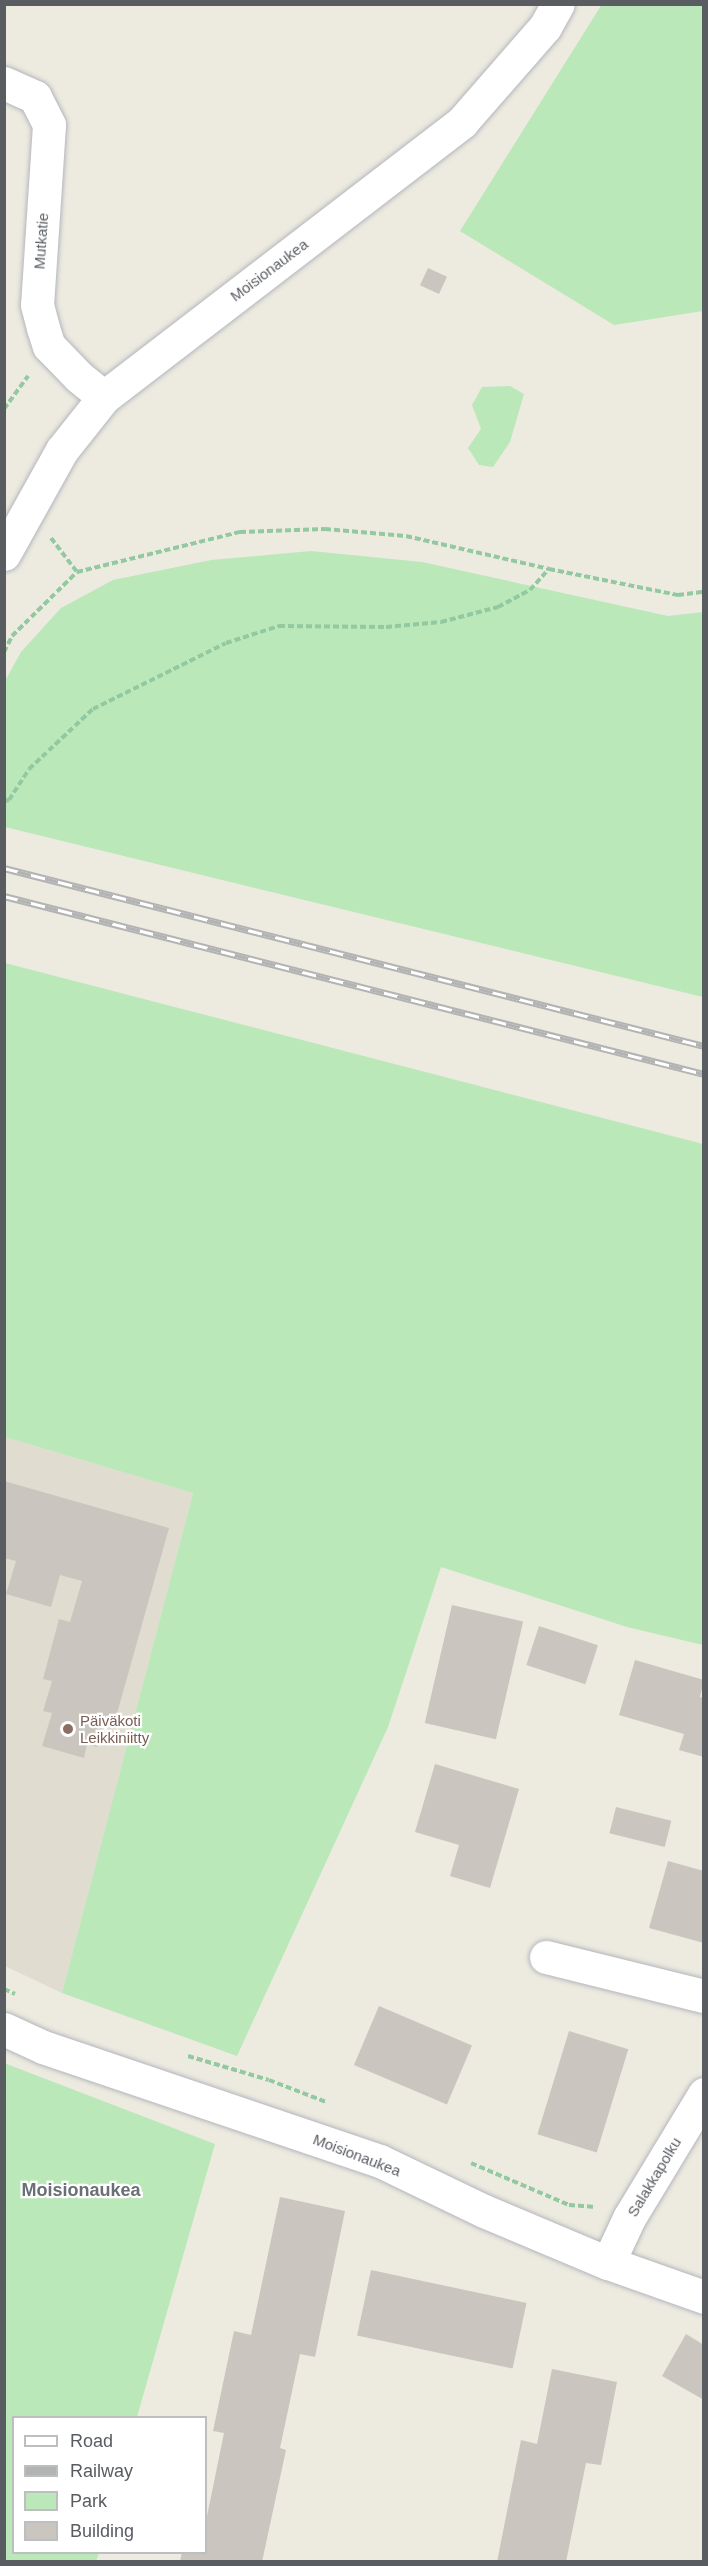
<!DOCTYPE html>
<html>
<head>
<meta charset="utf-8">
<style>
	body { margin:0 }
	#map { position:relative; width:708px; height:2566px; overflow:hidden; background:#edeae0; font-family:Arial,sans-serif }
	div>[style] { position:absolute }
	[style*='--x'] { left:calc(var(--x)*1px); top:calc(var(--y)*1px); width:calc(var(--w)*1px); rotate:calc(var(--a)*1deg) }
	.education>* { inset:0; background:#e0dcd0 }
	.green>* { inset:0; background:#bae8b9 }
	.building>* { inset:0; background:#cac6bf; transform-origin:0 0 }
	.path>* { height:4px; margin-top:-2px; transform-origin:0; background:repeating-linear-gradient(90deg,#92c9a0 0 6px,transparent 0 9px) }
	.roads { filter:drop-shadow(0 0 2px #b3b7bc) drop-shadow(0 0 2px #b3b7bc) }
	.minor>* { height:33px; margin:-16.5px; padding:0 16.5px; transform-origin:16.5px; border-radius:16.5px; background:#fff }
	.rail>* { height:7px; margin-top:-3.5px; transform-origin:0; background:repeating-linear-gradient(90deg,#fff 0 14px,#b2b3b3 0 28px); box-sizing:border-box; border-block:2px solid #b2b3b3 }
	.dots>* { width:16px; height:16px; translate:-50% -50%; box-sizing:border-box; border:3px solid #fff; border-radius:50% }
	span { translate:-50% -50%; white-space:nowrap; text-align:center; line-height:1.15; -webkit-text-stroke:4.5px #fff; paint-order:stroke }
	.street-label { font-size:15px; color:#595d62 }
	.education-label { font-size:15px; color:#785e54 }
	.left { translate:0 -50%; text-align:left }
	.quarter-label { font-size:18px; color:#696f74; font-weight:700 }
	.frame { position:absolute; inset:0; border:6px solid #595d62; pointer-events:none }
	.legend { position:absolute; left:12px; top:2416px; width:195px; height:138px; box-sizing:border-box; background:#fff; border:2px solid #bdbec0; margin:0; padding:8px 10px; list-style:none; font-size:18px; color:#595d62 }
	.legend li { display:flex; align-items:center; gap:12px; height:30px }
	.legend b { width:30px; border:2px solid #bdbec0 }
</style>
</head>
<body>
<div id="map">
	<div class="education">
		<div style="clip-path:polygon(5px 1437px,193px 1493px,62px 1993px,5px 1966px)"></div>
	</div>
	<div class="green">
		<div style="clip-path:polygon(602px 4px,703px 5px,703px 311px,614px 325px,460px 231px)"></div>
		<div style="clip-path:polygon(510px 386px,524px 394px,510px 442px,493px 467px,479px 465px,468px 448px,481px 429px,472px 405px,482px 387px)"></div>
		<div style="clip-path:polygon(311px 551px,422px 562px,668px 616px,703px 612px,703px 997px,5px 827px,5px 681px,21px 652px,61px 608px,113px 580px,211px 560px)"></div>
		<div style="clip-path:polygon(5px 963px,703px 1144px,703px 1645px,627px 1627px,441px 1567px,388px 1727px,237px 2056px,62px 1993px,193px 1493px,5px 1437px)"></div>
		<div style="clip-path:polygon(4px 2063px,215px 2144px,137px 2417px,14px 2418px,14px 2552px,99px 2553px,96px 2561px,5px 2561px)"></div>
	</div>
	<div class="building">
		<div style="left:428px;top:268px;width:21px;height:19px;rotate:25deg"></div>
		<div style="clip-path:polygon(4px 1481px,169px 1528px,113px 1728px,103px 1725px,97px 1747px,87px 1744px,84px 1758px,42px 1746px,52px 1713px,43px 1711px,52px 1681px,43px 1679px,59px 1619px,70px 1622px,82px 1581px,60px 1575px,51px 1607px,6px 1594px,16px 1561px,4px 1558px)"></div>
		<div style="left:452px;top:1605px;width:73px;height:121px;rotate:13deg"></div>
		<div style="left:539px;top:1626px;width:62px;height:41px;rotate:18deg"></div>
		<div style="clip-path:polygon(635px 1660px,704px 1680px,700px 1697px,704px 1698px,704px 1757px,679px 1750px,684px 1734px,619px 1715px)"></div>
		<div style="clip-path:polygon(435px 1764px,519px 1789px,490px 1888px,450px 1876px,459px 1845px,415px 1832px)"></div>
		<div style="left:616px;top:1807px;width:57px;height:27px;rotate:14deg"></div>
		<div style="clip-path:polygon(668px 1861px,704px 1871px,704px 1943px,649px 1928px)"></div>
		<div style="left:379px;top:2006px;width:101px;height:64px;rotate:23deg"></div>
		<div style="left:569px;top:2031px;width:62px;height:108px;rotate:17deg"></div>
		<div style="clip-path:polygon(280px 2197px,345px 2211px,315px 2357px,300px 2354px,280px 2448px,286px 2450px,262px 2562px,180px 2562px,182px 2552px,206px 2552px,206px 2521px,224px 2433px,213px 2431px,234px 2331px,251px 2335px)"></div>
		<div style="left:371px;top:2270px;width:159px;height:67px;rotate:12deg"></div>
		<div style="clip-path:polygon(686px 2334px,704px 2345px,704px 2400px,662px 2376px)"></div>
		<div style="clip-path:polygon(552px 2369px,617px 2382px,601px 2465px,586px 2463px,566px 2562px,497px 2562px,521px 2440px,537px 2444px)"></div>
	</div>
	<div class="path">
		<div style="--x:4;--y:409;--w:41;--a:-54"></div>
		<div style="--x:51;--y:538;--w:43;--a:52.6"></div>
		<div style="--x:77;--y:572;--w:168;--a:-13.8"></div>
		<div style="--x:240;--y:532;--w:85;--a:-2"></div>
		<div style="--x:325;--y:529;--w:81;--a:4.9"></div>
		<div style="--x:406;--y:536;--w:147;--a:13"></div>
		<div style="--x:549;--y:569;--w:132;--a:11.4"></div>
		<div style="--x:678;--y:595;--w:26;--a:-7"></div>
		<div style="--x:4;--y:652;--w:18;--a:-63"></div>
		<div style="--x:12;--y:636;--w:91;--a:-44.6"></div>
		<div style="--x:4;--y:801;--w:5;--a:-11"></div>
		<div style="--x:9;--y:800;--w:37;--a:-57"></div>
		<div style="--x:29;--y:769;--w:88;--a:-43.2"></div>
		<div style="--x:93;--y:709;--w:148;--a:-26.4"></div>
		<div style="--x:226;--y:643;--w:56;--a:-17.8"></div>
		<div style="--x:279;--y:626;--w:107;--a:0.5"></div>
		<div style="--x:386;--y:627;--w:55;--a:-5.2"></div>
		<div style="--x:441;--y:622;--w:59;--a:-14.7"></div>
		<div style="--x:498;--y:607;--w:36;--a:-28"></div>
		<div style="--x:530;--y:590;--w:28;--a:-48"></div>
		<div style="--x:4;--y:1989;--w:12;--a:24"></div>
		<div style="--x:188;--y:2056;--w:84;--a:16.5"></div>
		<div style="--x:269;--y:2080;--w:61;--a:21.1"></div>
		<div style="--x:471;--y:2163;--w:107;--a:23.2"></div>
		<div style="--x:569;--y:2205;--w:27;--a:4"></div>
	</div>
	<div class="roads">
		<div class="minor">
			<div style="--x:4;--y:83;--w:34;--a:24"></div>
			<div style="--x:35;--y:97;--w:31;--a:63"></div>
			<div style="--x:49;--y:125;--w:180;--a:93.8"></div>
			<div style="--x:37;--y:305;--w:24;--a:75"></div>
			<div style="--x:43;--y:328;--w:19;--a:72"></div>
			<div style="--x:49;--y:346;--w:43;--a:45.9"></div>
			<div style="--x:79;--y:377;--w:32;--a:39"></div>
			<div style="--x:4;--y:554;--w:119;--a:-60.9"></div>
			<div style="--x:62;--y:450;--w:68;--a:-51.6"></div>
			<div style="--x:104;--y:397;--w:451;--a:-37.5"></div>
			<div style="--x:462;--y:122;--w:126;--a:-48.9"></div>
			<div style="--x:545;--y:27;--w:26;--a:-61"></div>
			<div style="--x:546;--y:1957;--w:163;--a:13.9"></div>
			<div style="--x:4;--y:2029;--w:43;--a:24.8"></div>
			<div style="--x:43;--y:2047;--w:356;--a:18.7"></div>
			<div style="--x:380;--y:2161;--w:115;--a:25.7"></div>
			<div style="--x:484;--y:2211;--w:134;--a:22.8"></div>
			<div style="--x:608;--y:2263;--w:102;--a:19.5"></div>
			<div style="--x:608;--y:2263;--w:50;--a:-65"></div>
			<div style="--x:629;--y:2218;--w:145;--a:-58.8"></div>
		</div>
	</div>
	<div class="rail">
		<div style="--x:4;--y:868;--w:722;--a:14.27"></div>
		<div style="--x:4;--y:896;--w:722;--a:14.27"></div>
	</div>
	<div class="dots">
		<div style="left:68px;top:1729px;background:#8d6e63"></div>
	</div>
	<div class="street-label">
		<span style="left:41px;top:241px;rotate:-86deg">Mutkatie</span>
		<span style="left:269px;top:270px;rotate:-37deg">Moisionaukea</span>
		<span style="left:357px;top:2155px;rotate:21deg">Moisionaukea</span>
		<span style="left:654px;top:2177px;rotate:-59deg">Salakkapolku</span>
	</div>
	<div class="education-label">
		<span class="left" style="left:80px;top:1729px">Päiväkoti<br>Leikkiniitty</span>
	</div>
	<div class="quarter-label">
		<span style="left:81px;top:2190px">Moisionaukea</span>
	</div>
	<div class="frame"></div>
	<ul class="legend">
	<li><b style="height:8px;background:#fff"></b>Road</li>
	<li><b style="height:8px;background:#b2b3b3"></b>Railway</li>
	<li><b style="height:16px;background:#bae8b9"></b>Park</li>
	<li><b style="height:16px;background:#cac6bf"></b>Building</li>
	</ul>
</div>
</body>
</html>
